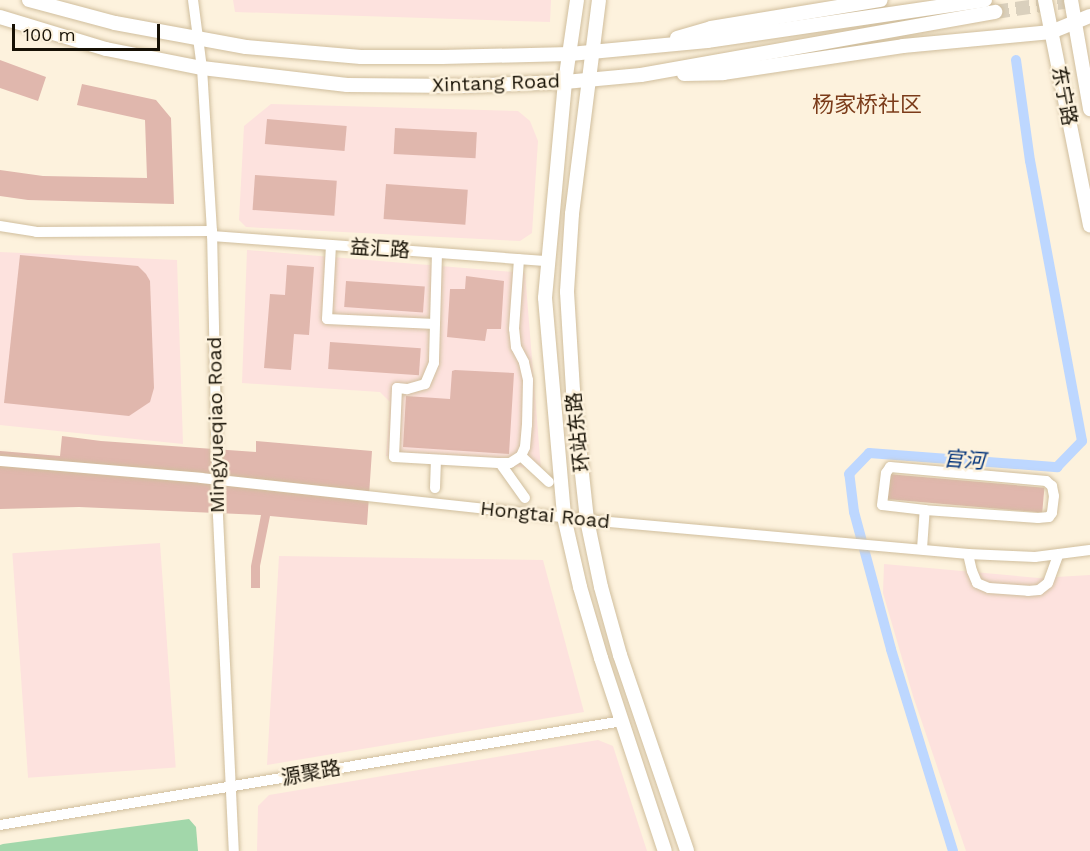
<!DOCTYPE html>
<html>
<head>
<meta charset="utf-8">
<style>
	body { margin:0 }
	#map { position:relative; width:1090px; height:851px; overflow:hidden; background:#fdf2dd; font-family:"Work Sans","Noto Sans SC",sans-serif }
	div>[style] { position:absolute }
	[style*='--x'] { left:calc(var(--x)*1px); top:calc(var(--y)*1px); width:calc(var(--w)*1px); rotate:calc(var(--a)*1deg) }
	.commercial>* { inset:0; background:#fde2de; transform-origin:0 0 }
	.green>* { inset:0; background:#a2d7aa }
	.canal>* { height:10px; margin:-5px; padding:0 5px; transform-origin:5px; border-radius:5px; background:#bdd7ff }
	.building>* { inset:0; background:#e0b7ad; transform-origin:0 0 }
	.major-tunnel>* { height:14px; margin-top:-7px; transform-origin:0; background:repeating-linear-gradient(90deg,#dad0bd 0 14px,transparent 0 21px) }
	.roads { filter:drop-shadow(0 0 2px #d0be9d) drop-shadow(0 0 2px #d0be9d) }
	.minor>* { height:10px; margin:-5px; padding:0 5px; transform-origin:5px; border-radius:5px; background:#fff }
	.major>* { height:14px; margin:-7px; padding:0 7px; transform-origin:7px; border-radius:7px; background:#fff }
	span { translate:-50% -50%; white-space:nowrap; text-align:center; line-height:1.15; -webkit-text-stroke:5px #fdf2dd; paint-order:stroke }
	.street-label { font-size:20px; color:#171105 }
	.water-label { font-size:21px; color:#00327a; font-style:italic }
	.quarter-label { font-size:22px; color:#7b3b19 }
	.scale { position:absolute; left:12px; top:24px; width:148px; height:27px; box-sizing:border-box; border:3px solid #171105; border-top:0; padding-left:8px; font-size:18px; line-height:21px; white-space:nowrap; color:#171105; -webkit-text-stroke:4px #fdf2dd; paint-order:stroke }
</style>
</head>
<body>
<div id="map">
	<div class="commercial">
		<div style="clip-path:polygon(233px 0,551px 0,550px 22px,235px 12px)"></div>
		<div style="clip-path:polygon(271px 104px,518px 111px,530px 121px,538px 141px,532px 233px,520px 241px,246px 227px,239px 220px,244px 126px)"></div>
		<div style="clip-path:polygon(247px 250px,525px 273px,541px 469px,386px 456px,390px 402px,380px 392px,242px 383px)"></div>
		<div style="clip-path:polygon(0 252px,177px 260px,183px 444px,0 425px)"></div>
		<div style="left:160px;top:543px;width:225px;height:148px;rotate:86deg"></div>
		<div style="clip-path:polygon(279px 556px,543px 560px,584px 712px,267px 765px)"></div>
		<div style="clip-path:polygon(884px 564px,1039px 578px,1090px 575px,1090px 851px,966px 851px,913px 696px,883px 593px)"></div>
		<div style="clip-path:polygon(598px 740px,613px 746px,647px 851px,257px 851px,258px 806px,269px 795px)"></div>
	</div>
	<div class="green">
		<div style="clip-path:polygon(189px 819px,196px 827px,198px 851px,0 851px,0 845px,3px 844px)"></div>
	</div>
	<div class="canal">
		<div style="--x:953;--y:851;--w:211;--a:-107.1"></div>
		<div style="--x:891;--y:649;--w:142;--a:-105.1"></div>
		<div style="--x:854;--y:512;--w:38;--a:-97"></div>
		<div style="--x:849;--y:474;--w:29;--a:-46"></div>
		<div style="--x:869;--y:453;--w:189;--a:4.3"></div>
		<div style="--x:1057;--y:467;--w:36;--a:-46"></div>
		<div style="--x:1082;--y:441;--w:285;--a:-100.5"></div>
		<div style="--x:1030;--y:161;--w:102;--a:-97.9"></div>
	</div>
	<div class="building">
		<div style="clip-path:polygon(0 60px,46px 77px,38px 101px,0 88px)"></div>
		<div style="clip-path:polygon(82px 84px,156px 100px,171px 118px,174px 204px,28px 200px,0 196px,0 170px,43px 176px,147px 178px,145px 120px,77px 105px)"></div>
		<div style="left:267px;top:119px;width:80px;height:25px;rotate:5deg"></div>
		<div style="left:395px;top:128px;width:82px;height:26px;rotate:3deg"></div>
		<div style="left:255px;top:175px;width:82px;height:35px;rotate:4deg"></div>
		<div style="left:386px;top:184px;width:82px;height:35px;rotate:4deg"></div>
		<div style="clip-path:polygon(20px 255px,138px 266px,146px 274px,150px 281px,154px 388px,150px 402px,129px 416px,4px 403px)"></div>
		<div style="clip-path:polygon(287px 265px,314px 267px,309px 335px,294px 334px,291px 370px,264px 368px,270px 294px,285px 295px)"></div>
		<div style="clip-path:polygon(466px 276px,504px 281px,501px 329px,487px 329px,485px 341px,447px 337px,450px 289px,465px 289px)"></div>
		<div style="left:346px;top:281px;width:79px;height:26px;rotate:4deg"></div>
		<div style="left:330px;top:342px;width:91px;height:27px;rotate:4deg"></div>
		<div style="clip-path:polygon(455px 370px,514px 373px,509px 454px,403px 447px,406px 396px,450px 399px,452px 371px)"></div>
		<div style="clip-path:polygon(62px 436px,101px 441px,256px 452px,256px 441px,372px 451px,367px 525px,270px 516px,260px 566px,260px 588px,251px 588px,251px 566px,261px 515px,79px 507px,0 509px,0 451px,60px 456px)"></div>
		<div style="left:888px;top:474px;width:157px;height:25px;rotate:5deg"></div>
	</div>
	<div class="major-tunnel">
		<div style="--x:995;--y:12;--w:83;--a:-8.3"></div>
	</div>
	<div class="roads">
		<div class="minor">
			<div style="--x:193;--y:0;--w:69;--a:82.5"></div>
			<div style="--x:202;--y:68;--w:163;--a:86.5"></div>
			<div style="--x:212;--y:231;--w:285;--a:88.8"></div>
			<div style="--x:218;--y:516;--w:335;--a:87.3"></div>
			<div style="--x:0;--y:226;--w:36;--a:9"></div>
			<div style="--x:36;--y:232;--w:176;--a:-0.3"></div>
			<div style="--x:212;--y:236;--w:337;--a:4.3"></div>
			<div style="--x:331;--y:245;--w:74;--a:93.1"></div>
			<div style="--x:327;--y:319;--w:108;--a:2.7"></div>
			<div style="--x:437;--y:253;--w:110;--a:91.6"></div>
			<div style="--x:434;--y:363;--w:23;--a:113"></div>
			<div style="--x:425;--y:384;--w:19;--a:164"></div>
			<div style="--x:407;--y:389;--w:10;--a:-174"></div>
			<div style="--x:397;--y:388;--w:69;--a:92.5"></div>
			<div style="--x:394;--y:457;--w:104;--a:3.3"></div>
			<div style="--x:498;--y:463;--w:12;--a:0"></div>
			<div style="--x:510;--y:463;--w:13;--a:-32"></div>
			<div style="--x:521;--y:456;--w:10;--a:-66"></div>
			<div style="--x:525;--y:447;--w:22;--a:-85"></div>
			<div style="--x:527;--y:425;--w:45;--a:-88.7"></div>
			<div style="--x:528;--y:380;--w:18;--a:-103"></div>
			<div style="--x:524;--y:362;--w:17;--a:-118"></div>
			<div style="--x:516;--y:347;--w:18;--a:-96"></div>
			<div style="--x:514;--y:329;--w:70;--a:-85.9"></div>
			<div style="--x:521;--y:456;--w:38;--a:43"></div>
			<div style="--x:0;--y:461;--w:202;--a:4.8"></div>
			<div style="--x:201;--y:478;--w:388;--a:6.2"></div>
			<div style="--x:587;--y:520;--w:383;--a:5.1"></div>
			<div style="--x:968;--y:554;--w:67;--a:2.6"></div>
			<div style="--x:1035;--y:557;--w:55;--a:-7.3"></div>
			<div style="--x:500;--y:463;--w:43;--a:54.5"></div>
			<div style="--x:435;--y:488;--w:28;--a:-88"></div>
			<div style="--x:922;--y:549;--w:39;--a:-86"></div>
			<div style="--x:925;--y:510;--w:43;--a:-173.4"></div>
			<div style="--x:882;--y:505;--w:32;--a:-83"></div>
			<div style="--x:886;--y:473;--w:7;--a:-56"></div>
			<div style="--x:890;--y:467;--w:157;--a:5.1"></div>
			<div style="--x:1046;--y:481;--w:8;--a:40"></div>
			<div style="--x:1052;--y:486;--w:10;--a:79"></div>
			<div style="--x:1054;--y:496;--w:17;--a:97"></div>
			<div style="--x:1052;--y:513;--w:5;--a:127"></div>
			<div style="--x:1049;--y:517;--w:11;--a:175"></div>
			<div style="--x:1038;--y:518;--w:113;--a:-176"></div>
			<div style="--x:968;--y:554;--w:17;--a:77"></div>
			<div style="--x:972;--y:571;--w:13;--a:67"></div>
			<div style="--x:977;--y:583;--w:13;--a:23"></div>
			<div style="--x:989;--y:588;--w:39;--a:4"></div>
			<div style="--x:1028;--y:591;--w:11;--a:-5"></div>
			<div style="--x:1039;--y:590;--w:11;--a:-38"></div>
			<div style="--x:1048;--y:583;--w:29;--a:-70"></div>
			<div style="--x:0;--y:825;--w:631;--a:-9.49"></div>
		</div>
		<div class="major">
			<div style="--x:29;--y:0;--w:89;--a:15"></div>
			<div style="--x:115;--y:23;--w:133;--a:10.4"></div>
			<div style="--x:246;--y:47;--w:115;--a:5"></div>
			<div style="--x:361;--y:57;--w:81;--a:0"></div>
			<div style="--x:442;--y:57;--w:128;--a:-1.3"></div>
			<div style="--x:570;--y:54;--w:138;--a:-5.4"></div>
			<div style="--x:707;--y:41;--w:281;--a:-8.4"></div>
			<div style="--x:577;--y:0;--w:83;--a:98.3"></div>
			<div style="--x:565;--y:82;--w:217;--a:95.3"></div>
			<div style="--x:545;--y:298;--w:220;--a:85"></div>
			<div style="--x:564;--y:517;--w:72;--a:77.1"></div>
			<div style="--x:580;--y:587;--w:74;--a:73.5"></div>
			<div style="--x:601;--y:658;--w:203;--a:71.7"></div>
			<div style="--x:599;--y:0;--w:216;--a:97.2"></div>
			<div style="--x:572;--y:214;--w:78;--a:93.7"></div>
			<div style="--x:567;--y:292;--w:99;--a:86.5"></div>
			<div style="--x:573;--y:391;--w:130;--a:83.8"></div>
			<div style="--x:587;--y:520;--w:68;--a:78.2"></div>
			<div style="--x:601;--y:587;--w:71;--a:74.4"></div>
			<div style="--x:620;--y:655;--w:207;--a:71.1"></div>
			<div style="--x:1045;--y:0;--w:230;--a:78.7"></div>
			<div style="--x:1071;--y:0;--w:111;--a:80.1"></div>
			<div style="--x:0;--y:17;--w:111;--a:16.8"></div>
			<div style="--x:106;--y:49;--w:98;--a:11.2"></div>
			<div style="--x:202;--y:68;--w:146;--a:6.7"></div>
			<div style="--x:347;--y:85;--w:115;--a:0.5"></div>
			<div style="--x:462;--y:86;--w:103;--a:-2.2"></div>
			<div style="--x:565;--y:82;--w:76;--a:-5.3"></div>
			<div style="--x:641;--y:75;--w:360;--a:-10.1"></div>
			<div style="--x:677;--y:38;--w:35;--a:-16"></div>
			<div style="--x:711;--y:28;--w:172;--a:-9.4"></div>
			<div style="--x:684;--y:74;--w:39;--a:-1"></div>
			<div style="--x:723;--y:73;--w:182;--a:-8.5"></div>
			<div style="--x:903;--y:46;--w:149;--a:-5.4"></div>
			<div style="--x:1051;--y:32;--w:42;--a:-22.3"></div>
		</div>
	</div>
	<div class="street-label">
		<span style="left:496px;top:83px;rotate:-2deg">Xintang Road</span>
		<span style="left:1064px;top:96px;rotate:79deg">东宁路</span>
		<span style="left:380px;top:249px;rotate:4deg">益汇路</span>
		<span style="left:216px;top:425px;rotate:-91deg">Mingyueqiao Road</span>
		<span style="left:578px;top:432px;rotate:-96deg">环站东路</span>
		<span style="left:545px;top:515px;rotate:6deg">Hongtai Road</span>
		<span style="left:311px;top:773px;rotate:-10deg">源聚路</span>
	</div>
	<div class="water-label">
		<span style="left:964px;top:460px;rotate:4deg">官河</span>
	</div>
	<div class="quarter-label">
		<span style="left:867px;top:105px">杨家桥社区</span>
	</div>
	<div class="scale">100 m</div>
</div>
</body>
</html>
